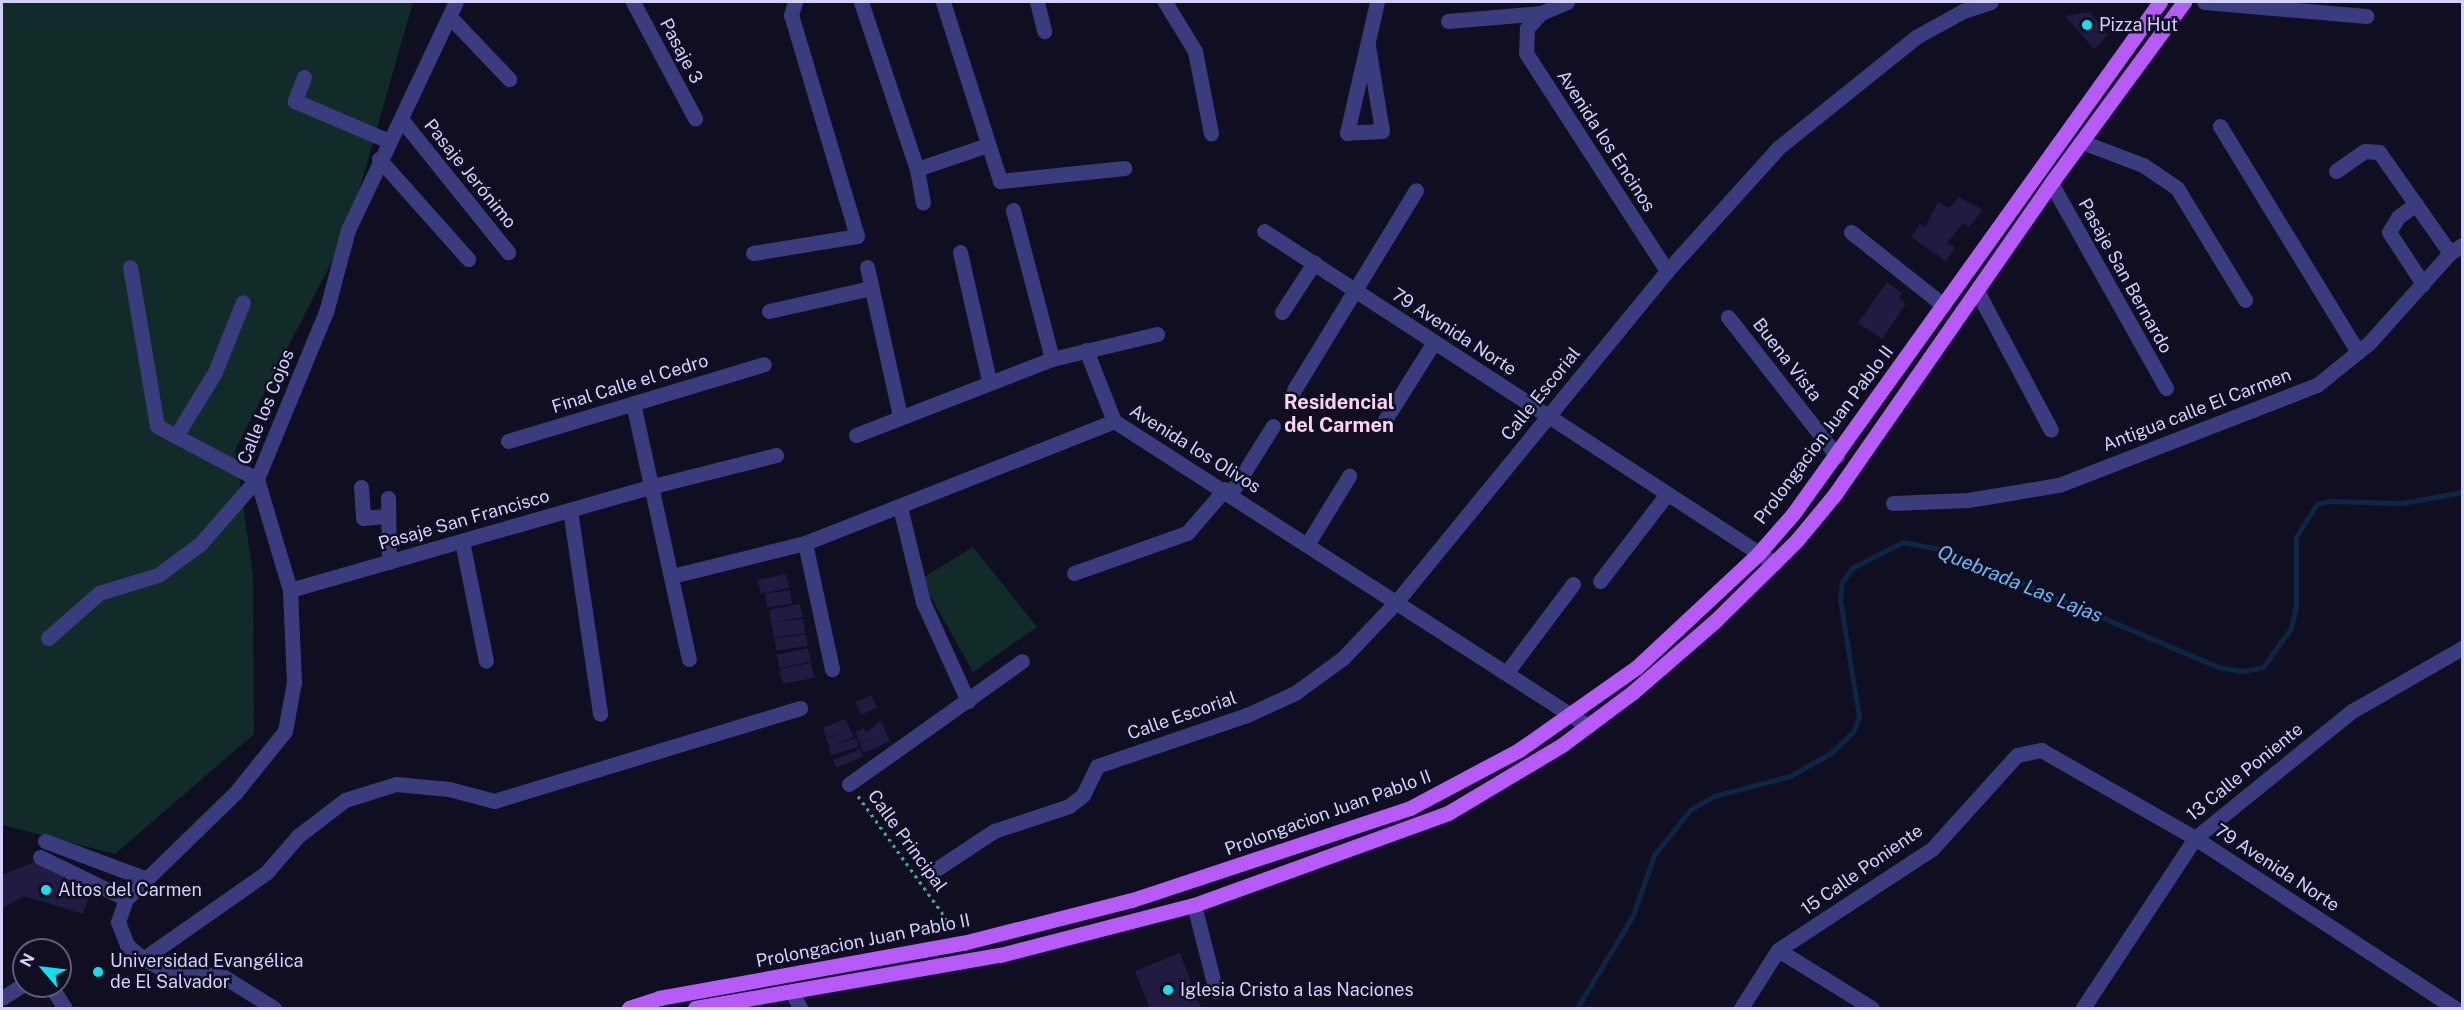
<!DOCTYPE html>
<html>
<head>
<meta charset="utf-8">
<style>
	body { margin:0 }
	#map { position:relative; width:2464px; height:1010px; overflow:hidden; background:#100e21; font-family:"Public Sans",sans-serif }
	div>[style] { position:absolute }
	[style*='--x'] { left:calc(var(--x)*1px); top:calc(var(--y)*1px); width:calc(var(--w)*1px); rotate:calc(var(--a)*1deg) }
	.green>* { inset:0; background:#112b28 }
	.stream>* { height:5px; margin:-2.5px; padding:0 2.5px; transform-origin:2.5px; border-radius:2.5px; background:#0e2645 }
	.building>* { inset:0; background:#211b41; transform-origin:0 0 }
	.path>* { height:3px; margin-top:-1.5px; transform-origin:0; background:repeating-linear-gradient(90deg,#33aea0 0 3px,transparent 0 7.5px) }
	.minor>* { height:15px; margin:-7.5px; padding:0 7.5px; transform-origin:7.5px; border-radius:7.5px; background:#3b3c7e }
	.major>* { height:15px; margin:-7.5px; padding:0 7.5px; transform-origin:7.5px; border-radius:7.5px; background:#b65bf9 }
	.dots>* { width:16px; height:16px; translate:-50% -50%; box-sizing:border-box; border:3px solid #100e21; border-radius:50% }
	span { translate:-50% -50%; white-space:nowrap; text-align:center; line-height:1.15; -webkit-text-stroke:5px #100e21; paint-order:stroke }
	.poi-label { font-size:18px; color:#d3d0fd }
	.left { translate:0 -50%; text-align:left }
	.street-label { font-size:18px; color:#d3d0fd }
	.neighbourhood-label { font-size:20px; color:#fdd2f0; font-weight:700 }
	.water-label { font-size:20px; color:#62bbf9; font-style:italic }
	.frame { position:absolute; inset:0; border:3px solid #d3d0fd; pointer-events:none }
	.north { position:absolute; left:12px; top:938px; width:60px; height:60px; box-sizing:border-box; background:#100e21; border:2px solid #5e5c79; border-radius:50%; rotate:298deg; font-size:16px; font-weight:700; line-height:24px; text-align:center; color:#d3d0fd }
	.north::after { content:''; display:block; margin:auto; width:21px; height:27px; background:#09e5f0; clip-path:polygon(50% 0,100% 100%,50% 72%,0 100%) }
</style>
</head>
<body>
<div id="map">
	<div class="green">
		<div style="clip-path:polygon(2px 2px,413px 2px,348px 230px,235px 450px,253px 574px,254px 734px,115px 854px,2px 825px)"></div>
		<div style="clip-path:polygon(973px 547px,1037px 627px,973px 672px,921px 579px)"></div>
	</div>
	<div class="stream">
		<div style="--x:1577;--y:1008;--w:109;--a:-58.9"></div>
		<div style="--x:1633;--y:915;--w:64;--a:-70.7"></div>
		<div style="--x:1654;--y:855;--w:59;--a:-51.2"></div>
		<div style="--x:1691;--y:809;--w:26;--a:-29"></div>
		<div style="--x:1714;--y:796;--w:79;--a:-14.7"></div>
		<div style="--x:1790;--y:776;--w:47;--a:-29.3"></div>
		<div style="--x:1831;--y:753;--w:30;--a:-44"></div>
		<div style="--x:1853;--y:732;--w:16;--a:-68"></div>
		<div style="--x:1859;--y:717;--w:119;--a:-99.2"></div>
		<div style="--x:1840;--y:600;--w:18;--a:-84"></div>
		<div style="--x:1842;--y:582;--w:17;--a:-54"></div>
		<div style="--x:1852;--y:568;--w:57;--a:-27"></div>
		<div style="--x:1903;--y:542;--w:42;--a:11"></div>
		<div style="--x:1944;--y:550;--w:298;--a:23.1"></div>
		<div style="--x:2218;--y:667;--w:25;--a:9"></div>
		<div style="--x:2243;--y:671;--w:20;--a:-11"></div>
		<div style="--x:2263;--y:667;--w:48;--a:-54.3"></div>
		<div style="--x:2291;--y:628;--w:22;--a:-77"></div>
		<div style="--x:2296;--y:607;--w:70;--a:-90"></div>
		<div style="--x:2296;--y:537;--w:39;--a:-58"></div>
		<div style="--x:2317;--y:504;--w:12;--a:-14"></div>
		<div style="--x:2329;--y:501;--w:73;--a:1.6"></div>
		<div style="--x:2402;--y:503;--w:61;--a:-10.4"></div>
	</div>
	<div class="building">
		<div style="clip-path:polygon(2090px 12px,2108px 35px,2094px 49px,2065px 16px)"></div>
		<div style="clip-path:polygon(1959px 197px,1983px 210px,1969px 227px,1963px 223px,1947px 243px,1955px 248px,1946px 261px,1911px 237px,1920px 224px,1925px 227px,1938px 202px,1949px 208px)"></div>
		<div style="clip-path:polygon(1887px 282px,1902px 293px,1899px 298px,1906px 304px,1882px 339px,1858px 323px)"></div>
		<div style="left:786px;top:574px;width:14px;height:29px;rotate:78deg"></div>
		<div style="left:790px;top:590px;width:14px;height:25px;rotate:82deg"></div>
		<div style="clip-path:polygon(800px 604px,803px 617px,775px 622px,803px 619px,805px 633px,774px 638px,769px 610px)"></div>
		<div style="left:806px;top:634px;width:12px;height:32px;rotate:81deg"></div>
		<div style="left:808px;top:648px;width:14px;height:32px;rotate:78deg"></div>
		<div style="left:811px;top:663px;width:15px;height:32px;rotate:79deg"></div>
		<div style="left:871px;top:695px;width:14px;height:17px;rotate:65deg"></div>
		<div style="clip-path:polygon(845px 719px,854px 737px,830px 747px,826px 739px,841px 733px,826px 738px,823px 728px)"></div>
		<div style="clip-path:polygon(881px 721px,886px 732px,860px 743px,855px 732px,864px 728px,866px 732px)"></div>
		<div style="left:886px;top:732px;width:10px;height:29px;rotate:66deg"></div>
		<div style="left:856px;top:738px;width:9px;height:29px;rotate:72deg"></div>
		<div style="left:860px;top:749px;width:8px;height:29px;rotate:67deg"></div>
		<div style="clip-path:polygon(34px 862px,93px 884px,83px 914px,24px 896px,2px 909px,2px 875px)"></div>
		<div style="clip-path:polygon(1180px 953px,1201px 1008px,1150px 1008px,1135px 971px)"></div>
	</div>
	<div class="path">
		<div style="--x:858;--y:796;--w:161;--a:54.3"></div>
	</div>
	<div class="minor">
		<div style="--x:633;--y:2;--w:132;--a:61.9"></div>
		<div style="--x:861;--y:2;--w:176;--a:71.5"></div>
		<div style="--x:917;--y:169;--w:34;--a:80"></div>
		<div style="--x:943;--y:2;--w:188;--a:72.3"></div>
		<div style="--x:1000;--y:181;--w:125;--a:-6"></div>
		<div style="--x:1037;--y:2;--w:30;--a:76"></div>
		<div style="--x:1165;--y:2;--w:57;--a:58.5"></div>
		<div style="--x:1195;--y:51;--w:84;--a:79"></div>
		<div style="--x:1567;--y:2;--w:28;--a:157"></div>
		<div style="--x:1541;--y:13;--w:21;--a:133"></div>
		<div style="--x:1527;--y:28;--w:25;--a:92"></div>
		<div style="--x:1526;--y:53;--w:260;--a:57.1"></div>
		<div style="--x:2204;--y:2;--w:163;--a:4.9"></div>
		<div style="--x:450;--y:17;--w:86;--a:46.4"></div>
		<div style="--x:1448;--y:21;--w:93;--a:-4.9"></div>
		<div style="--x:1368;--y:46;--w:86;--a:80.6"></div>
		<div style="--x:1382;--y:131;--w:35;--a:177"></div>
		<div style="--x:1347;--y:133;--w:134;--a:-77.1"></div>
		<div style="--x:304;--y:77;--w:26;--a:111"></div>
		<div style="--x:295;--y:101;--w:102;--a:23.1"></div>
		<div style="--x:401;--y:119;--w:171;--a:51.2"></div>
		<div style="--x:2220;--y:126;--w:265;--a:58.6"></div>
		<div style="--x:2082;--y:142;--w:65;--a:20.7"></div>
		<div style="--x:2143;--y:165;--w:41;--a:34.1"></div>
		<div style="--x:2177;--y:188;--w:131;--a:58.7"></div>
		<div style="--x:379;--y:159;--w:134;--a:48.3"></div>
		<div style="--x:917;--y:169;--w:75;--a:-18.7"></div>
		<div style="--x:2336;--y:171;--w:35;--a:-35"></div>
		<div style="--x:2365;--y:151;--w:14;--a:4"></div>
		<div style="--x:2379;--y:152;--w:123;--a:54.9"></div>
		<div style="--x:2051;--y:183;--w:235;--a:60.7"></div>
		<div style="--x:2416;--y:204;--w:22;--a:144"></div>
		<div style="--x:2398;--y:217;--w:17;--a:121"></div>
		<div style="--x:2389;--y:232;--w:62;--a:56.8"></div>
		<div style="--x:1013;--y:210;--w:154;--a:75.3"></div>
		<div style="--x:1264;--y:231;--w:609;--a:33.06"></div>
		<div style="--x:1851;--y:232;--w:117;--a:38.4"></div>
		<div style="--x:960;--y:252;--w:132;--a:77.3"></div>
		<div style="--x:753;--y:253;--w:105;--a:-9.3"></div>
		<div style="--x:857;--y:236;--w:231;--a:-106.6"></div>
		<div style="--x:791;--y:15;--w:14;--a:-73"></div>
		<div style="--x:867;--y:267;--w:153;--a:77.5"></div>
		<div style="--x:1977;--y:291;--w:157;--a:62"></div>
		<div style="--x:769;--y:311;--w:105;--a:-12.7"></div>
		<div style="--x:1282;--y:312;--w:59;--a:-56.9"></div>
		<div style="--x:1728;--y:317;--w:177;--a:51.9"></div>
		<div style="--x:1086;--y:350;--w:76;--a:68.5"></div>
		<div style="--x:1294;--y:390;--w:234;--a:-58.6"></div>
		<div style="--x:633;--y:403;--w:262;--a:77.7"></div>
		<div style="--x:1114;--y:421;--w:564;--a:32.76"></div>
		<div style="--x:1383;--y:423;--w:96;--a:-57.8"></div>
		<div style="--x:856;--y:435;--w:210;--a:-21.2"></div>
		<div style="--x:1052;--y:359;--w:108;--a:-13.4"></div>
		<div style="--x:176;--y:436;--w:75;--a:-58.6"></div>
		<div style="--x:215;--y:372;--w:75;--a:-68.2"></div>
		<div style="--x:508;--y:441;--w:267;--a:-16.7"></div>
		<div style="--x:361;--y:487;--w:31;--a:86"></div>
		<div style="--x:363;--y:518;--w:25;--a:-5"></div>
		<div style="--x:1231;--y:493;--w:79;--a:-57.9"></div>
		<div style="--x:388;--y:498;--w:64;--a:89.1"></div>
		<div style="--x:1893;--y:503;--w:75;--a:-2.3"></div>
		<div style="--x:1968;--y:500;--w:92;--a:-9.4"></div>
		<div style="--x:2059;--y:485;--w:277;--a:-21.2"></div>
		<div style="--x:2317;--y:385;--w:67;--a:-38.9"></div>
		<div style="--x:2369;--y:343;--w:121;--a:-48"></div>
		<div style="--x:2450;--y:253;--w:14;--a:-34"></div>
		<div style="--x:900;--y:507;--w:98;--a:76.4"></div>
		<div style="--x:923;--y:602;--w:109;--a:65.6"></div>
		<div style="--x:570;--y:510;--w:206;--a:81.6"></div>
		<div style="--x:462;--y:541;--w:122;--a:78.7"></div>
		<div style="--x:805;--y:543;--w:129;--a:77.9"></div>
		<div style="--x:1308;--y:543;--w:79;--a:-58.5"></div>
		<div style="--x:1074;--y:573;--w:120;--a:-19.5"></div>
		<div style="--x:1187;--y:533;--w:58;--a:-49.2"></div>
		<div style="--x:672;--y:576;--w:137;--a:-13.9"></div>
		<div style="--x:805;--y:543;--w:332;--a:-21.5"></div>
		<div style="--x:1600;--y:581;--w:110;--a:-52.4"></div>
		<div style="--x:290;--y:590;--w:373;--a:-16"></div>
		<div style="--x:649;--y:487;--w:131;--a:-14.1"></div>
		<div style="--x:48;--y:638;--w:68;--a:-41.4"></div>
		<div style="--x:99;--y:593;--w:62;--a:-17"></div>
		<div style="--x:158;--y:575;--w:52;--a:-36.4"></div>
		<div style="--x:200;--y:544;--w:86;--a:-48.8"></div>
		<div style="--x:257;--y:479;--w:113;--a:-152.1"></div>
		<div style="--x:157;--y:426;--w:161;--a:-99.6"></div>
		<div style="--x:1507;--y:672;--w:110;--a:-53.1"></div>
		<div style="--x:849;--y:784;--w:212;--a:-35.4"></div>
		<div style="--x:45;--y:841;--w:106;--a:20.5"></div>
		<div style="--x:40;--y:857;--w:96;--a:26"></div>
		<div style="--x:935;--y:870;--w:71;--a:-33.5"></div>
		<div style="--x:994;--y:831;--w:79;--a:-18.4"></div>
		<div style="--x:1069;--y:806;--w:18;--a:-38"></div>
		<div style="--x:1083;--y:795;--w:32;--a:-64"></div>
		<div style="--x:1097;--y:766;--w:158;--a:-18.8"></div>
		<div style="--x:1247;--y:715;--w:53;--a:-24.6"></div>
		<div style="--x:1295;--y:693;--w:59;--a:-36.1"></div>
		<div style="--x:1343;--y:658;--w:79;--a:-46.5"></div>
		<div style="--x:1397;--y:601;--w:426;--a:-50.7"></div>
		<div style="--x:1667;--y:271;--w:166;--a:-47.9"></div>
		<div style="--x:1778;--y:148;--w:177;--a:-38.8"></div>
		<div style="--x:1916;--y:37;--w:54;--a:-29"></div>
		<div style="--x:1963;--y:11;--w:29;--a:-18"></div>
		<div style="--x:1194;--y:905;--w:89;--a:75.7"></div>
		<div style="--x:1778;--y:950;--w:110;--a:31.7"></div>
		<div style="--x:143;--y:959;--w:150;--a:-35"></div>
		<div style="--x:266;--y:873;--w:49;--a:-49.1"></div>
		<div style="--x:298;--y:836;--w:59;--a:-37.5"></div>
		<div style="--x:345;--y:800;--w:53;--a:-17.4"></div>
		<div style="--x:396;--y:784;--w:53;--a:5.4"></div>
		<div style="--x:449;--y:789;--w:47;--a:14.9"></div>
		<div style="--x:494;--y:801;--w:320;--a:-16.9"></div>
		<div style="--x:51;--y:986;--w:26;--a:58"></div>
		<div style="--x:792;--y:992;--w:18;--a:63"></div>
		<div style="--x:2;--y:998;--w:26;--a:-32"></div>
		<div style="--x:274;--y:1008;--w:59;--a:-148.2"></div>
		<div style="--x:224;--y:977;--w:64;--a:-171.9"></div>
		<div style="--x:161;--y:968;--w:20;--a:-153"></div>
		<div style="--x:143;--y:959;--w:21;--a:-139"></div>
		<div style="--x:127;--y:945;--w:25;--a:-111"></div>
		<div style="--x:118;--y:922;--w:24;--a:-71"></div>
		<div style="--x:126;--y:899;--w:153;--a:-44.2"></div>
		<div style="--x:236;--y:792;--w:78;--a:-51.2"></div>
		<div style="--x:285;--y:731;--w:50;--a:-79.6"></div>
		<div style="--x:294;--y:682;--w:92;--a:-92.5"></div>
		<div style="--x:290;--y:590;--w:116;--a:-106.6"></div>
		<div style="--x:257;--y:479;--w:181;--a:-67.6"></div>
		<div style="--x:326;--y:312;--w:85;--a:-75"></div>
		<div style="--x:348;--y:230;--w:252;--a:-64.7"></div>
		<div style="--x:1741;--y:1008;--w:69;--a:-57.5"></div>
		<div style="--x:1778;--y:950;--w:184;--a:-33.3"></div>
		<div style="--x:1932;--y:849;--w:127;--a:-47.9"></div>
		<div style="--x:2017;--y:755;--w:25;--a:-12"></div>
		<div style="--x:2041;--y:750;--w:177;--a:29.7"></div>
		<div style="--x:2195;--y:838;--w:311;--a:33.2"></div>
		<div style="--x:2083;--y:1008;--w:204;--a:-56.6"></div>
		<div style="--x:2195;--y:838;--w:202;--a:-39"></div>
		<div style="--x:2352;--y:711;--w:127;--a:-29.8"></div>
	</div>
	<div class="major">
		<div style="--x:629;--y:1008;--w:32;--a:-18"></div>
		<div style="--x:659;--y:998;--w:309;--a:-10.3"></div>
		<div style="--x:963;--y:943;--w:174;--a:-14.3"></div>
		<div style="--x:1132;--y:900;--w:293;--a:-18.3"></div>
		<div style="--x:1410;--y:808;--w:123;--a:-28"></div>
		<div style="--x:1519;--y:750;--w:144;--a:-35.1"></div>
		<div style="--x:1637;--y:667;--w:166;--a:-43"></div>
		<div style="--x:1758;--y:554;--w:53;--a:-48.8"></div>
		<div style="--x:1793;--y:514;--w:630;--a:-54.37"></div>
		<div style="--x:695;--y:1008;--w:310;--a:-9.9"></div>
		<div style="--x:1000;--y:955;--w:200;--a:-14.5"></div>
		<div style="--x:1194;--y:905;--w:270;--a:-19.9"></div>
		<div style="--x:1448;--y:813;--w:133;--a:-30.8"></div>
		<div style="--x:1562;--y:745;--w:89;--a:-36.7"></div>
		<div style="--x:1633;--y:692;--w:110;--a:-40.9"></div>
		<div style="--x:1716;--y:620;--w:114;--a:-44.6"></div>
		<div style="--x:1797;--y:540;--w:60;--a:-50.4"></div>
		<div style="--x:1835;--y:494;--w:379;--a:-55.2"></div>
		<div style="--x:2051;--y:183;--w:225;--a:-53.7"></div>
	</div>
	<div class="dots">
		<div style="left:2087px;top:25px;background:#09e5f0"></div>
		<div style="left:46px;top:890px;background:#09e5f0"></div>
		<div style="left:98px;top:972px;background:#09e5f0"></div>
		<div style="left:1168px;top:990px;background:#09e5f0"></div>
	</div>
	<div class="poi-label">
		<span class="left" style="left:2099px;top:25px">Pizza Hut</span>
		<span class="left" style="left:58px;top:890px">Altos del Carmen</span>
		<span class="left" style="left:110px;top:972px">Universidad Evangélica<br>de El Salvador</span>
		<span class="left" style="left:1180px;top:990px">Iglesia Cristo a las Naciones</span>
	</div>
	<div class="street-label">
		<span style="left:681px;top:51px;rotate:62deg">Pasaje 3</span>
		<span style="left:1606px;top:141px;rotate:57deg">Avenida los Encinos</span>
		<span style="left:470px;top:174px;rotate:51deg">Pasaje Jerónimo</span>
		<span style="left:2125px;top:276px;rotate:61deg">Pasaje San Bernardo</span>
		<span style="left:1454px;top:332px;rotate:33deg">79 Avenida Norte</span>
		<span style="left:1787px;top:360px;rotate:52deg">Buena Vista</span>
		<span style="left:630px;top:384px;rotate:-17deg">Final Calle el Cedro</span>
		<span style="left:1541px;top:394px;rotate:-51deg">Calle Escorial</span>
		<span style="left:266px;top:407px;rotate:-68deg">Calle los Cojos</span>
		<span style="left:2197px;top:410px;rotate:-21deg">Antigua calle El Carmen</span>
		<span style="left:1824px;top:435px;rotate:-53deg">Prolongacion Juan Pablo II</span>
		<span style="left:1195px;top:449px;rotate:32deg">Avenida los Olivos</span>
		<span style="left:464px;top:520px;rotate:-16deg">Pasaje San Francisco</span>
		<span style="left:1182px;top:716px;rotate:-19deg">Calle Escorial</span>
		<span style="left:2245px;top:772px;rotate:-39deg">13 Calle Poniente</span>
		<span style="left:1328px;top:813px;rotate:-20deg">Prolongacion Juan Pablo II</span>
		<span style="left:907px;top:841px;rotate:54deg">Calle Principal</span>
		<span style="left:2277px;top:868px;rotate:33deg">79 Avenida Norte</span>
		<span style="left:1862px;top:870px;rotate:-35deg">15 Calle Poniente</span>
		<span style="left:863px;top:941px;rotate:-11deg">Prolongacion Juan Pablo II</span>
	</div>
	<div class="neighbourhood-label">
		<span style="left:1339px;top:414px">Residencial<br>del Carmen</span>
	</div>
	<div class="water-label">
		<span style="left:2020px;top:584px;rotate:22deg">Quebrada Las Lajas</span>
	</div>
	<div class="frame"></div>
	<div class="north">N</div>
</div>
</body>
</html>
